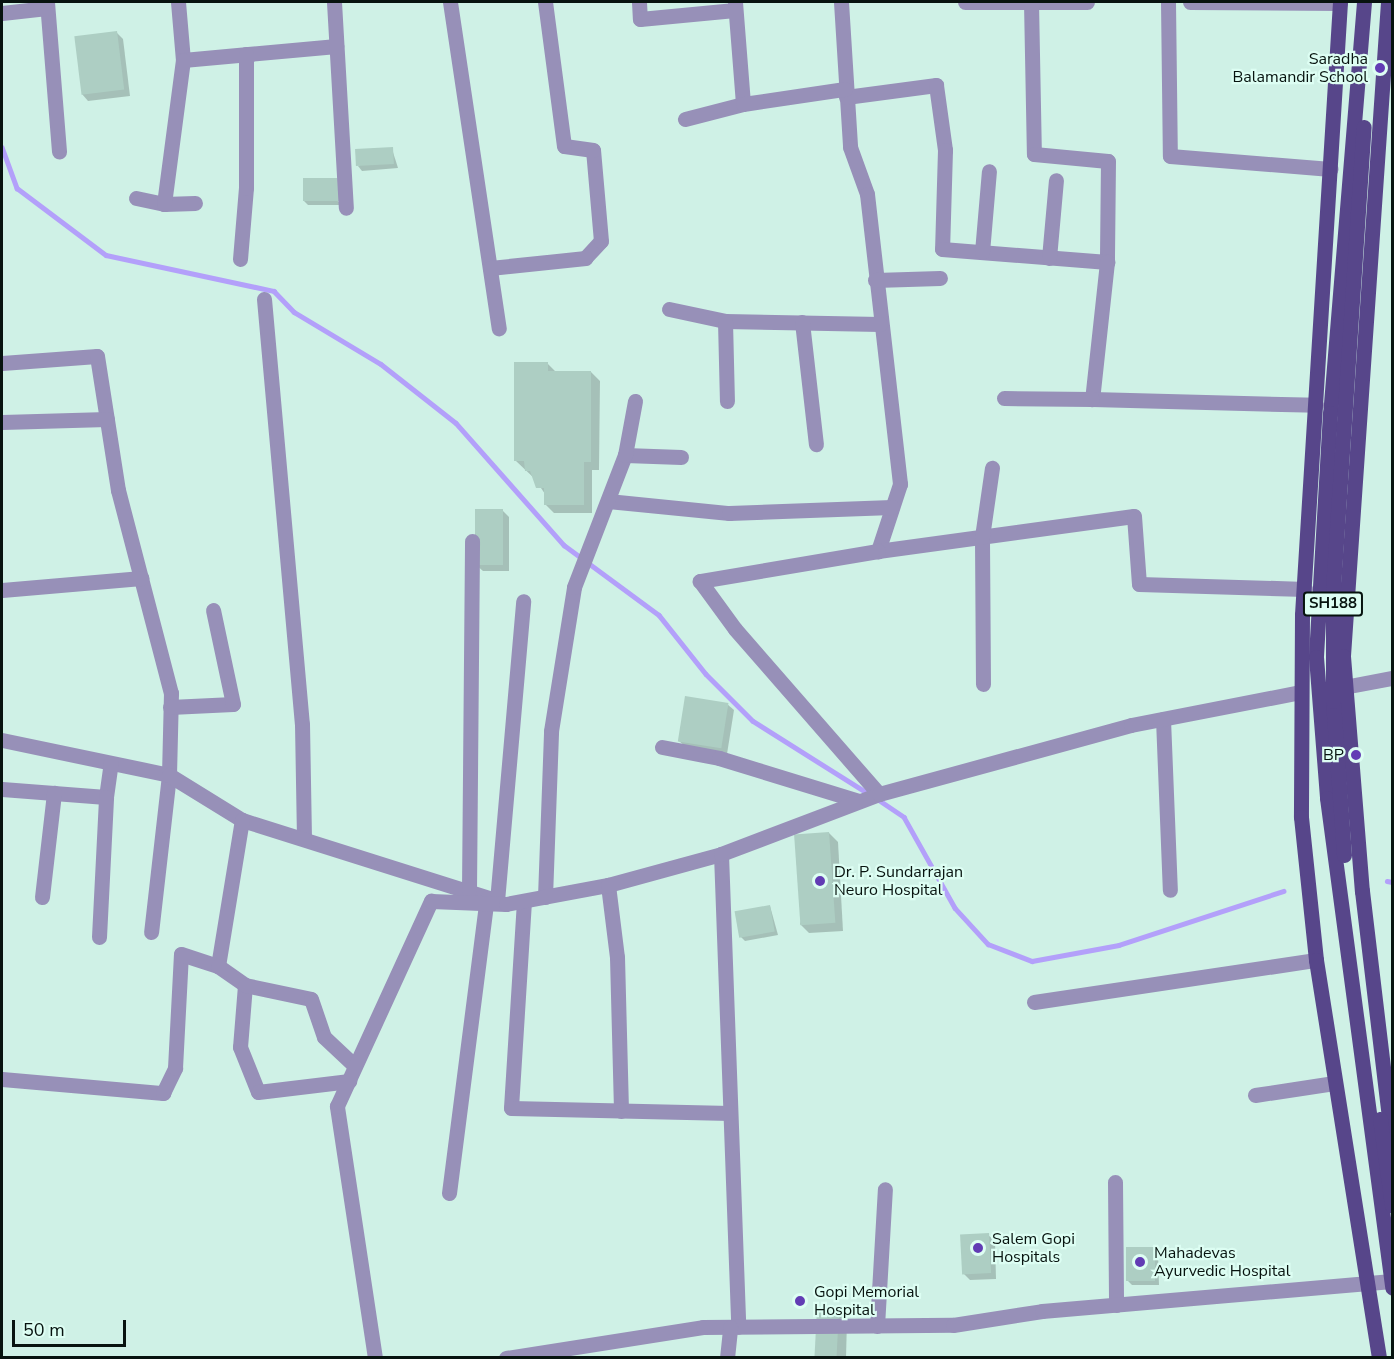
<!DOCTYPE html>
<html>
<head>
<meta charset="utf-8">
<style>
	body { margin:0 }
	#map { position:relative; width:1394px; height:1359px; overflow:hidden; background:#cff1e6; font-family:"Nunito Sans",sans-serif }
	div>[style] { position:absolute }
	[style*='--x'] { left:calc(var(--x)*1px); top:calc(var(--y)*1px); width:calc(var(--w)*1px); rotate:calc(var(--a)*1deg) }
	.shadow>* { inset:0; background:#0003 }
	.stream>* { height:4.5px; margin:-2.25px; padding:0 2.25px; transform-origin:2.25px; border-radius:2.25px; background:#b3a0fa }
	.building>* { inset:0; background:#adcec3; transform-origin:0 0 }
	.minor>* { height:15px; margin:-7.5px; padding:0 7.5px; transform-origin:7.5px; border-radius:7.5px; background:#9790b8 }
	.major>* { height:15px; margin:-7.5px; padding:0 7.5px; transform-origin:7.5px; border-radius:7.5px; background:#57468a }
	.major-bridge>* { height:15px; margin:-7.5px; padding:0 7.5px; transform-origin:7.5px; border-radius:7.5px; background:#57468a }
	.dots>* { width:16px; height:16px; translate:-50% -50%; box-sizing:border-box; border:3px solid #ddfef3; border-radius:50% }
	span { translate:-50% -50%; white-space:nowrap; text-align:center; line-height:1.15; -webkit-text-stroke:4.5px #ddfef3; paint-order:stroke }
	.shield-label span { padding:2px 4px; background:#ddfef3; border:2px solid; border-radius:4px; -webkit-text-stroke-width:0 }
	.shield-label { font-size:15px; color:#07130f; font-weight:700 }
	.poi-label { font-size:16px; color:#07130f }
	.right { translate:-100% -50%; text-align:right }
	.left { translate:0 -50%; text-align:left }
	.frame { position:absolute; inset:0; border:3px solid #07130f; pointer-events:none }
	.scale { position:absolute; left:12px; top:1320px; width:114px; height:27px; box-sizing:border-box; border:3px solid #07130f; border-top:0; padding-left:8px; font-size:18px; line-height:21px; white-space:nowrap; color:#07130f; -webkit-text-stroke:4px #ddfef3; paint-order:stroke }
</style>
</head>
<body>
<div id="map">
	<div class="shadow">
		<div style="clip-path:polygon(117px 33px,123px 39px,130px 96px,88px 101px,82px 94px)"></div>
		<div style="clip-path:polygon(392px 149px,398px 168px,362px 171px,358px 166px)"></div>
		<div style="clip-path:polygon(304px 180px,344px 205px,308px 205px,304px 201px)"></div>
		<div style="clip-path:polygon(547px 363px,556px 372px,591px 372px,600px 381px,599px 470px,592px 470px,592px 513px,554px 513px,545px 504px,545px 494px,535px 479px,516px 461px)"></div>
		<div style="clip-path:polygon(503px 511px,509px 517px,509px 571px,483px 571px,476px 565px)"></div>
		<div style="clip-path:polygon(727px 704px,734px 710px,727px 754px,686px 747px,679px 741px)"></div>
		<div style="clip-path:polygon(829px 833px,838px 842px,843px 931px,809px 933px,800px 924px)"></div>
		<div style="clip-path:polygon(770px 906px,778px 935px,745px 941px,741px 937px)"></div>
		<div style="clip-path:polygon(988px 1235px,995px 1241px,996px 1279px,970px 1280px,964px 1274px)"></div>
		<div style="clip-path:polygon(1154px 1249px,1158px 1253px,1159px 1285px,1132px 1285px,1128px 1281px)"></div>
		<div style="clip-path:polygon(838px 1311px,847px 1320px,846px 1358px,817px 1358px)"></div>
	</div>
	<div class="stream">
		<div style="--x:2;--y:147;--w:44;--a:69.9"></div>
		<div style="--x:17;--y:188;--w:111;--a:37"></div>
		<div style="--x:106;--y:255;--w:172;--a:12.1"></div>
		<div style="--x:274;--y:291;--w:29;--a:46"></div>
		<div style="--x:294;--y:312;--w:101;--a:30.9"></div>
		<div style="--x:381;--y:364;--w:95;--a:38.2"></div>
		<div style="--x:456;--y:423;--w:163;--a:48.5"></div>
		<div style="--x:564;--y:545;--w:118;--a:36.4"></div>
		<div style="--x:659;--y:615;--w:75;--a:51.5"></div>
		<div style="--x:706;--y:674;--w:66;--a:45"></div>
		<div style="--x:753;--y:721;--w:137;--a:32.2"></div>
		<div style="--x:876;--y:798;--w:34;--a:34"></div>
		<div style="--x:904;--y:817;--w:104;--a:60.7"></div>
		<div style="--x:955;--y:908;--w:49;--a:47.5"></div>
		<div style="--x:988;--y:944;--w:47;--a:21.1"></div>
		<div style="--x:1032;--y:961;--w:88;--a:-10.4"></div>
		<div style="--x:1119;--y:945;--w:173;--a:-18.2"></div>
		<div style="--x:1387;--y:881;--w:5;--a:11"></div>
	</div>
	<div class="building">
		<div style="left:117px;top:31px;width:59px;height:43px;rotate:83deg"></div>
		<div style="left:393px;top:147px;width:17px;height:38px;rotate:87deg"></div>
		<div style="left:341px;top:178px;width:23px;height:38px;rotate:90deg"></div>
		<div style="clip-path:polygon(514px 362px,548px 362px,548px 371px,591px 371px,591px 462px,584px 462px,584px 505px,544px 505px,544px 488px,536px 488px,530px 471px,525px 471px,524px 461px,514px 461px)"></div>
		<div style="left:475px;top:509px;width:28px;height:56px"></div>
		<div style="left:685px;top:696px;width:44px;height:46px;rotate:9deg"></div>
		<div style="left:829px;top:832px;width:91px;height:35px;rotate:86deg"></div>
		<div style="left:770px;top:905px;width:27px;height:36px;rotate:80deg"></div>
		<div style="left:989px;top:1233px;width:40px;height:29px;rotate:87deg"></div>
		<div style="left:1155px;top:1247px;width:34px;height:29px;rotate:90deg"></div>
		<div style="left:817px;top:1309px;width:22px;height:49px;rotate:3deg"></div>
	</div>
	<div class="minor">
		<div style="--x:47;--y:2;--w:150;--a:85.4"></div>
		<div style="--x:178;--y:2;--w:58;--a:85.1"></div>
		<div style="--x:183;--y:60;--w:154;--a:-5.2"></div>
		<div style="--x:334;--y:2;--w:206;--a:86.7"></div>
		<div style="--x:450;--y:2;--w:330;--a:81.5"></div>
		<div style="--x:639;--y:2;--w:17;--a:87"></div>
		<div style="--x:640;--y:19;--w:95;--a:-5.4"></div>
		<div style="--x:735;--y:2;--w:102;--a:85.5"></div>
		<div style="--x:841;--y:2;--w:145;--a:86.4"></div>
		<div style="--x:850;--y:147;--w:50;--a:70.1"></div>
		<div style="--x:867;--y:194;--w:292;--a:83.5"></div>
		<div style="--x:900;--y:484;--w:71;--a:108.2"></div>
		<div style="--x:878;--y:551;--w:258;--a:-7.8"></div>
		<div style="--x:1134;--y:516;--w:68;--a:85.8"></div>
		<div style="--x:1139;--y:584;--w:166;--a:1.7"></div>
		<div style="--x:965;--y:2;--w:122;--a:0"></div>
		<div style="--x:1031;--y:2;--w:152;--a:88.9"></div>
		<div style="--x:1034;--y:154;--w:74;--a:5.4"></div>
		<div style="--x:1108;--y:161;--w:101;--a:90.6"></div>
		<div style="--x:1168;--y:2;--w:154;--a:89.3"></div>
		<div style="--x:1170;--y:156;--w:161;--a:4.6"></div>
		<div style="--x:1190;--y:2;--w:150;--a:0.4"></div>
		<div style="--x:2;--y:13;--w:45;--a:-6.3"></div>
		<div style="--x:846;--y:97;--w:91;--a:-7.6"></div>
		<div style="--x:936;--y:85;--w:66;--a:82.1"></div>
		<div style="--x:945;--y:150;--w:99;--a:91.7"></div>
		<div style="--x:942;--y:249;--w:166;--a:4.5"></div>
		<div style="--x:1107;--y:262;--w:138;--a:96.2"></div>
		<div style="--x:1092;--y:399;--w:224;--a:1.5"></div>
		<div style="--x:685;--y:119;--w:60;--a:-14.5"></div>
		<div style="--x:743;--y:104;--w:103;--a:-8.4"></div>
		<div style="--x:136;--y:198;--w:29;--a:12"></div>
		<div style="--x:164;--y:204;--w:31;--a:-2"></div>
		<div style="--x:164;--y:204;--w:145;--a:-82.5"></div>
		<div style="--x:982;--y:252;--w:81;--a:-85.1"></div>
		<div style="--x:1049;--y:258;--w:78;--a:-84.9"></div>
		<div style="--x:240;--y:259;--w:71;--a:-85.2"></div>
		<div style="--x:246;--y:188;--w:134;--a:-90"></div>
		<div style="--x:490;--y:268;--w:96;--a:-6"></div>
		<div style="--x:585;--y:258;--w:23;--a:-47"></div>
		<div style="--x:601;--y:241;--w:91;--a:-95"></div>
		<div style="--x:593;--y:150;--w:29;--a:-172"></div>
		<div style="--x:564;--y:146;--w:145;--a:-97.5"></div>
		<div style="--x:875;--y:280;--w:65;--a:-1.8"></div>
		<div style="--x:264;--y:299;--w:427;--a:84.9"></div>
		<div style="--x:302;--y:724;--w:114;--a:89"></div>
		<div style="--x:669;--y:309;--w:57;--a:12.1"></div>
		<div style="--x:725;--y:321;--w:155;--a:1.1"></div>
		<div style="--x:725;--y:321;--w:80;--a:88.6"></div>
		<div style="--x:802;--y:322;--w:123;--a:83.5"></div>
		<div style="--x:2;--y:363;--w:95;--a:-4.2"></div>
		<div style="--x:97;--y:356;--w:136;--a:81.1"></div>
		<div style="--x:118;--y:490;--w:210;--a:75.4"></div>
		<div style="--x:171;--y:693;--w:82;--a:91.4"></div>
		<div style="--x:169;--y:775;--w:158;--a:96.5"></div>
		<div style="--x:1004;--y:398;--w:88;--a:0.7"></div>
		<div style="--x:2;--y:422;--w:105;--a:-1.6"></div>
		<div style="--x:625;--y:455;--w:56;--a:2"></div>
		<div style="--x:608;--y:501;--w:122;--a:5.7"></div>
		<div style="--x:729;--y:513;--w:163;--a:-2.1"></div>
		<div style="--x:878;--y:551;--w:181;--a:170.4"></div>
		<div style="--x:700;--y:581;--w:59;--a:53.9"></div>
		<div style="--x:735;--y:629;--w:219;--a:48.9"></div>
		<div style="--x:2;--y:590;--w:140;--a:-4.9"></div>
		<div style="--x:983;--y:684;--w:147;--a:-90.4"></div>
		<div style="--x:982;--y:537;--w:70;--a:-81.8"></div>
		<div style="--x:1344;--y:687;--w:49;--a:-10.6"></div>
		<div style="--x:170;--y:707;--w:63;--a:-2.7"></div>
		<div style="--x:233;--y:704;--w:96;--a:-102"></div>
		<div style="--x:1163;--y:719;--w:171;--a:87.7"></div>
		<div style="--x:2;--y:740;--w:171;--a:11.8"></div>
		<div style="--x:169;--y:775;--w:86;--a:31.7"></div>
		<div style="--x:242;--y:820;--w:262;--a:17.5"></div>
		<div style="--x:662;--y:747;--w:58;--a:10.9"></div>
		<div style="--x:719;--y:758;--w:146;--a:17.1"></div>
		<div style="--x:2;--y:789;--w:104;--a:4.4"></div>
		<div style="--x:106;--y:797;--w:34;--a:-82"></div>
		<div style="--x:721;--y:854;--w:473;--a:87.9"></div>
		<div style="--x:608;--y:885;--w:73;--a:82.9"></div>
		<div style="--x:617;--y:957;--w:154;--a:88.5"></div>
		<div style="--x:469;--y:890;--w:349;--a:-89.5"></div>
		<div style="--x:42;--y:897;--w:105;--a:-83.4"></div>
		<div style="--x:545;--y:897;--w:166;--a:-87.9"></div>
		<div style="--x:551;--y:731;--w:146;--a:-80.9"></div>
		<div style="--x:574;--y:587;--w:142;--a:-68.9"></div>
		<div style="--x:625;--y:455;--w:55;--a:-79.5"></div>
		<div style="--x:497;--y:901;--w:301;--a:-85"></div>
		<div style="--x:524;--y:901;--w:207;--a:93.6"></div>
		<div style="--x:511;--y:1108;--w:219;--a:1.3"></div>
		<div style="--x:99;--y:937;--w:140;--a:-87.1"></div>
		<div style="--x:218;--y:966;--w:148;--a:-80.7"></div>
		<div style="--x:245;--y:985;--w:62;--a:94.6"></div>
		<div style="--x:240;--y:1047;--w:48;--a:68.2"></div>
		<div style="--x:258;--y:1092;--w:92;--a:-6.9"></div>
		<div style="--x:1034;--y:1002;--w:285;--a:-8.5"></div>
		<div style="--x:2;--y:1079;--w:162;--a:5"></div>
		<div style="--x:163;--y:1093;--w:28;--a:-64"></div>
		<div style="--x:175;--y:1068;--w:114;--a:-87"></div>
		<div style="--x:181;--y:954;--w:39;--a:18"></div>
		<div style="--x:218;--y:966;--w:33;--a:35"></div>
		<div style="--x:245;--y:985;--w:67;--a:12"></div>
		<div style="--x:311;--y:999;--w:40;--a:71.1"></div>
		<div style="--x:324;--y:1037;--w:42;--a:43.1"></div>
		<div style="--x:1255;--y:1095;--w:80;--a:-8.6"></div>
		<div style="--x:1115;--y:1182;--w:123;--a:89.5"></div>
		<div style="--x:449;--y:1193;--w:291;--a:-82.7"></div>
		<div style="--x:877;--y:1326;--w:137;--a:-86.7"></div>
		<div style="--x:375;--y:1358;--w:255;--a:-98.6"></div>
		<div style="--x:337;--y:1106;--w:226;--a:-65.4"></div>
		<div style="--x:431;--y:901;--w:75;--a:2.3"></div>
		<div style="--x:506;--y:904;--w:104;--a:-10.6"></div>
		<div style="--x:608;--y:885;--w:117;--a:-15.3"></div>
		<div style="--x:721;--y:854;--w:169;--a:-20.8"></div>
		<div style="--x:879;--y:794;--w:261;--a:-15.3"></div>
		<div style="--x:1131;--y:725;--w:172;--a:-11"></div>
		<div style="--x:506;--y:1358;--w:199;--a:-8.9"></div>
		<div style="--x:703;--y:1327;--w:250;--a:-0.5"></div>
		<div style="--x:953;--y:1325;--w:90;--a:-8.9"></div>
		<div style="--x:1042;--y:1311;--w:351;--a:-4.9"></div>
		<div style="--x:727;--y:1358;--w:31;--a:-84"></div>
	</div>
	<div class="major">
		<div style="--x:1340;--y:2;--w:614;--a:93.55"></div>
		<div style="--x:1302;--y:615;--w:202;--a:90.3"></div>
		<div style="--x:1301;--y:817;--w:144;--a:84"></div>
		<div style="--x:1316;--y:960;--w:403;--a:81"></div>
		<div style="--x:1388;--y:2;--w:656;--a:93.94"></div>
		<div style="--x:1343;--y:656;--w:236;--a:85.4"></div>
		<div style="--x:1362;--y:891;--w:252;--a:83.2"></div>
	</div>
	<div class="major-bridge">
		<div style="--x:1364;--y:2;--w:412;--a:94.7"></div>
		<div style="--x:1330;--y:413;--w:244;--a:93.3"></div>
		<div style="--x:1316;--y:657;--w:141;--a:85.5"></div>
		<div style="--x:1327;--y:798;--w:494;--a:82.4"></div>
		<div style="--x:1344;--y:855;--w:154;--a:-94.1"></div>
		<div style="--x:1333;--y:701;--w:113;--a:-90"></div>
		<div style="--x:1333;--y:588;--w:462;--a:-86.2"></div>
		<div style="--x:1380;--y:1119;--w:87;--a:82.1"></div>
	</div>
	<div class="dots">
		<div style="left:1380px;top:68px;background:#623cb4"></div>
		<div style="left:1356px;top:755px;background:#623cb4"></div>
		<div style="left:820px;top:881px;background:#623cb4"></div>
		<div style="left:978px;top:1248px;background:#623cb4"></div>
		<div style="left:1140px;top:1262px;background:#623cb4"></div>
		<div style="left:800px;top:1301px;background:#623cb4"></div>
	</div>
	<div class="shield-label">
		<span style="left:1333px;top:604px">SH188</span>
	</div>
	<div class="poi-label">
		<span class="right" style="left:1368px;top:68px">Saradha<br>Balamandir School</span>
		<span class="right" style="left:1344px;top:755px">BP</span>
		<span class="left" style="left:834px;top:881px">Dr. P. Sundarrajan<br>Neuro Hospital</span>
		<span class="left" style="left:992px;top:1248px">Salem Gopi<br>Hospitals</span>
		<span class="left" style="left:1154px;top:1262px">Mahadevas<br>Ayurvedic Hospital</span>
		<span class="left" style="left:814px;top:1301px">Gopi Memorial<br>Hospital</span>
	</div>
	<div class="frame"></div>
	<div class="scale">50 m</div>
</div>
</body>
</html>
